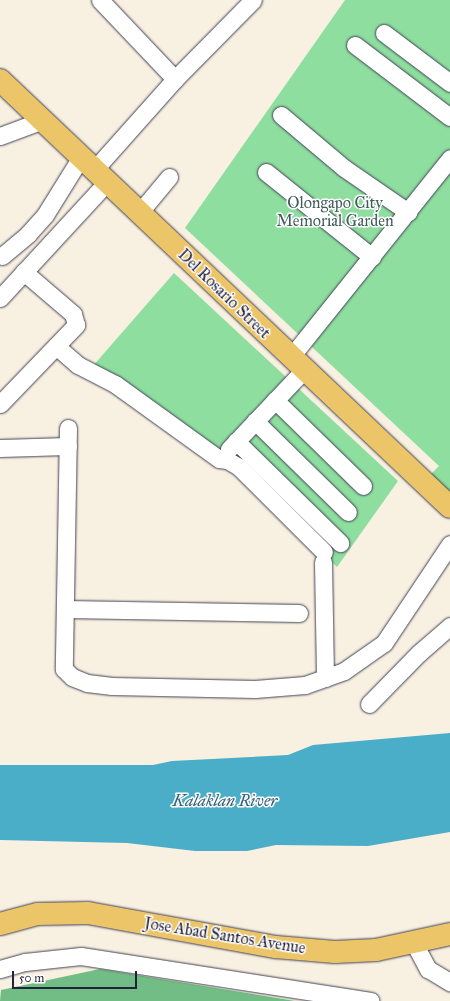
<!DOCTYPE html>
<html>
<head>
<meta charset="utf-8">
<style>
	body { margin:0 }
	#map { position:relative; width:450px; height:1001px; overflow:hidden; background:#f8f0e1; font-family:"IM FELL Great Primer",serif }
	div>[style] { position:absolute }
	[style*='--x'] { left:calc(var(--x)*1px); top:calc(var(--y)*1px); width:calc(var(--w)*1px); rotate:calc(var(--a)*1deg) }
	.green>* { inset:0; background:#8dde9f }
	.forest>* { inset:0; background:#72bd86 }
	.water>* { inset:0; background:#4aaec9 }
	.roads { filter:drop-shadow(0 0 1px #424154) drop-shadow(0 0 1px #424154) }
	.minor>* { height:17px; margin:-8.5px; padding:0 8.5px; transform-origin:8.5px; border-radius:8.5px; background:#fff }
	.major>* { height:22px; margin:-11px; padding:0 11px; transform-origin:11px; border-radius:11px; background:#ecc569 }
	.highway>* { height:22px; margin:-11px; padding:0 11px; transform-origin:11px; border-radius:11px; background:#ecc569 }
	span { translate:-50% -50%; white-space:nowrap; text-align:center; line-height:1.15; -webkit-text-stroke:3px #fff; paint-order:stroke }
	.park-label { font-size:16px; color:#425a59 }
	.street-label { font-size:16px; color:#22223b }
	.water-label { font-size:17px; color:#34617b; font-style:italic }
	.scale { position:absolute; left:12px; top:971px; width:125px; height:18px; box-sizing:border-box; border:2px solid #22223b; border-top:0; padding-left:5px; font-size:12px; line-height:14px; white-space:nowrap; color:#22223b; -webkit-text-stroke:3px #fff; paint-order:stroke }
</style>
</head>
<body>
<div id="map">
	<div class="green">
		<div style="clip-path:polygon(345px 0,450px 0,450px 494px,431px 474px,439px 466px,185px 228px)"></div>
		<div style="clip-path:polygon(174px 273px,398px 481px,337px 567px,213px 450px,92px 367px)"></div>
	</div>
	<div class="forest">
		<div style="clip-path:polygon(100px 969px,295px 1001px,0 1001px,1px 990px)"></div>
	</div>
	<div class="water">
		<div style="clip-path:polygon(450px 733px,450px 832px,368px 846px,276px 845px,247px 851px,195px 851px,127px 843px,0 840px,0 765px,153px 765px,172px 761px,288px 755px,313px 745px)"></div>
	</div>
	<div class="roads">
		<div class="minor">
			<div style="--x:100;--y:0;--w:109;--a:46.5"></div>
			<div style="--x:384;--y:33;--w:83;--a:37.1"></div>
			<div style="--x:355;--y:45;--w:119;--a:37.2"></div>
			<div style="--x:281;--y:115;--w:82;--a:40.1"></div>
			<div style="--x:344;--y:168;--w:78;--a:34.5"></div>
			<div style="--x:0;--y:136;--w:46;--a:-20.4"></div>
			<div style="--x:94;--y:170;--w:122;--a:-48.3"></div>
			<div style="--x:175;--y:79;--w:111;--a:-45.4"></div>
			<div style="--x:266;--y:172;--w:136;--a:38.7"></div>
			<div style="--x:139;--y:213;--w:47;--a:-50.2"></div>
			<div style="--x:2;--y:256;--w:34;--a:-40"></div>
			<div style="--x:28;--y:234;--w:25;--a:-48"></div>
			<div style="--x:45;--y:215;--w:68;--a:-58.2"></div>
			<div style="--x:0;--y:298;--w:158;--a:-47.3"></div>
			<div style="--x:56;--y:346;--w:29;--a:41"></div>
			<div style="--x:78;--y:365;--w:42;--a:27.2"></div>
			<div style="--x:115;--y:384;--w:128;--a:35.8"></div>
			<div style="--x:219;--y:459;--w:8;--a:7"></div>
			<div style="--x:227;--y:460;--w:14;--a:30"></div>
			<div style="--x:239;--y:467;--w:120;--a:45"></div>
			<div style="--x:290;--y:358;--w:256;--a:-51.3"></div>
			<div style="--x:275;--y:400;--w:123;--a:44.3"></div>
			<div style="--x:0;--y:404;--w:110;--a:-46.1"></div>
			<div style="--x:76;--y:325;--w:11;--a:-105"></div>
			<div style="--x:73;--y:314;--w:65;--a:-139.4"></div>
			<div style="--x:255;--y:421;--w:130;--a:44.4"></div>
			<div style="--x:68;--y:428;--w:241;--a:91"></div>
			<div style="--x:64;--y:669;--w:11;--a:45"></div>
			<div style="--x:72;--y:677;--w:16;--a:22"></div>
			<div style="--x:87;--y:683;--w:25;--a:7"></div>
			<div style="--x:112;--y:686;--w:143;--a:1.2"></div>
			<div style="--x:255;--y:689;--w:50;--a:-4.6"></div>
			<div style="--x:305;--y:685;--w:41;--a:-19.7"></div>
			<div style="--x:344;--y:671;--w:49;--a:-35"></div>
			<div style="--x:384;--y:643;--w:119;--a:-56.3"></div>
			<div style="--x:236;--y:441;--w:146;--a:44.4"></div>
			<div style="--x:0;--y:448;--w:68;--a:-1.7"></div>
			<div style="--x:229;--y:449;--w:109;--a:-46.5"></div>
			<div style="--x:323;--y:562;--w:116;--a:89"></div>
			<div style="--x:65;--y:609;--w:234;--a:1"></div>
			<div style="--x:369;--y:704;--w:71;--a:-45.6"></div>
			<div style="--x:419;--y:653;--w:41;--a:-41.1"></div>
			<div style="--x:414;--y:943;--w:30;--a:62"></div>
			<div style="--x:428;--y:969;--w:26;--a:31"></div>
			<div style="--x:0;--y:969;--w:26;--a:-16"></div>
			<div style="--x:25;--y:962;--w:56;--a:-6.1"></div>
			<div style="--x:81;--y:956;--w:293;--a:8.8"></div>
		</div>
		<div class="major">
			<div style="--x:0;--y:80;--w:620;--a:43.5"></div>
		</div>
		<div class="highway">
			<div style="--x:0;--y:924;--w:39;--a:-15"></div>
			<div style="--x:38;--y:914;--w:50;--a:-1.1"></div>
			<div style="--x:88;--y:913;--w:191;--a:10.3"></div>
			<div style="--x:276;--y:947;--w:59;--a:4.8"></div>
			<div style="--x:335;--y:952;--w:41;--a:-2.8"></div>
			<div style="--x:376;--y:950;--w:76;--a:-12.2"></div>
		</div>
	</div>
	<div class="park-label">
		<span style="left:335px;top:212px">Olongapo City<br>Memorial Garden</span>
	</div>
	<div class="street-label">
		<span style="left:224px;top:294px;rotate:44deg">Del Rosario Street</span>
		<span style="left:225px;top:936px;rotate:9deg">Jose Abad Santos Avenue</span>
	</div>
	<div class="water-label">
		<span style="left:225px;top:801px">Kalaklan River</span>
	</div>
	<div class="scale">50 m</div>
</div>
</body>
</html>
